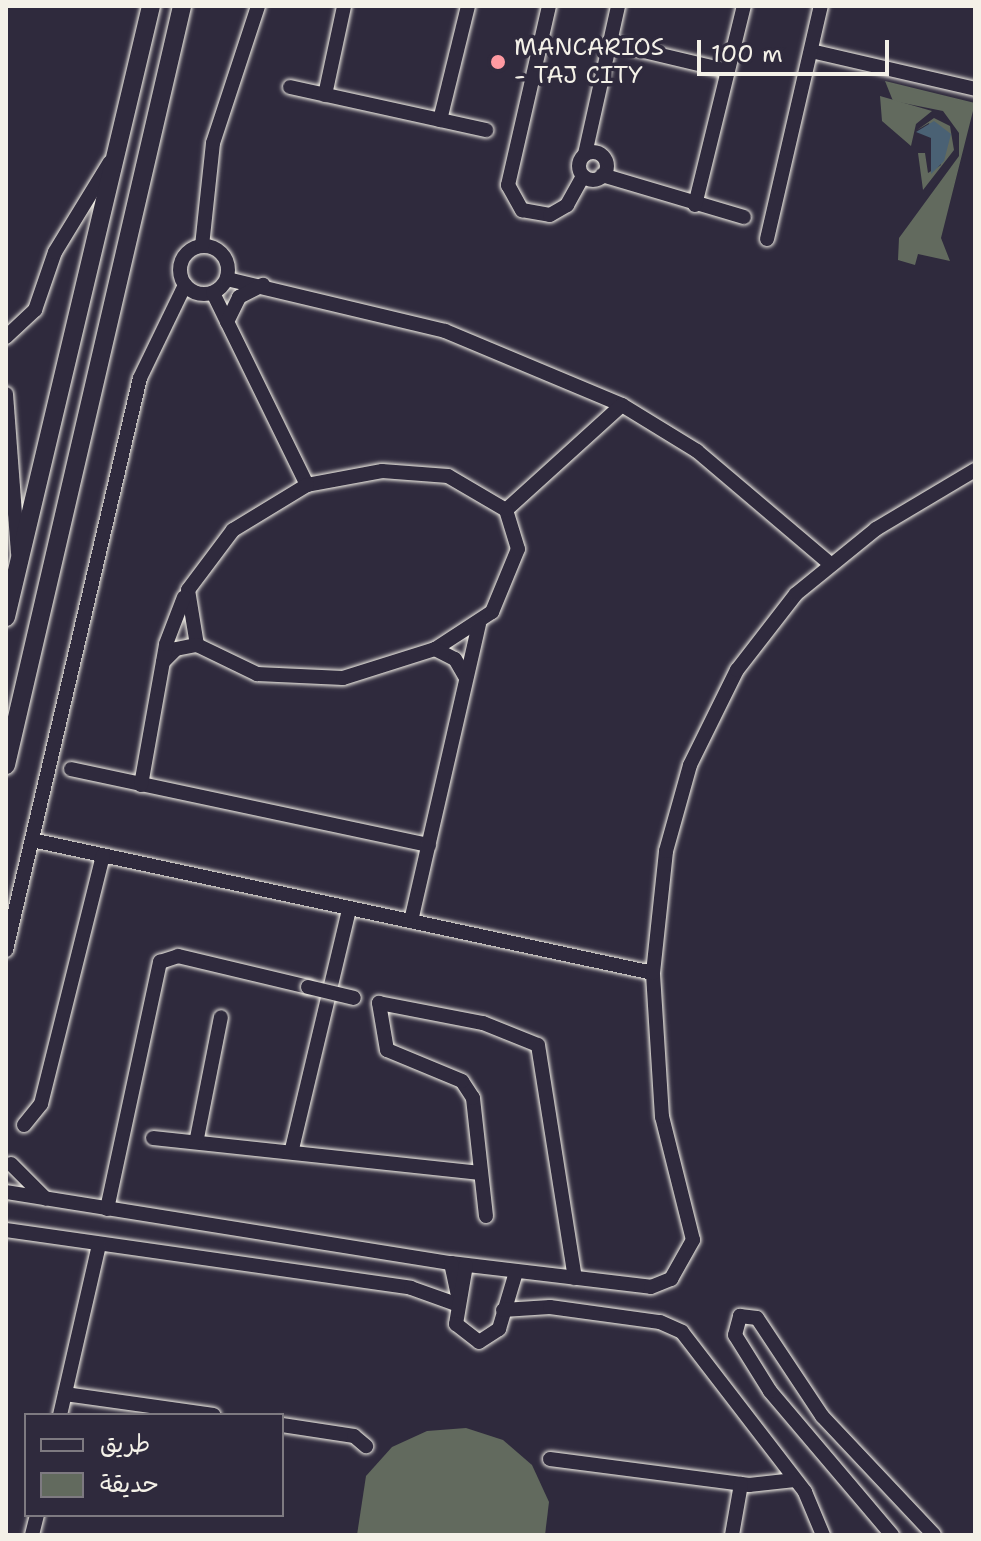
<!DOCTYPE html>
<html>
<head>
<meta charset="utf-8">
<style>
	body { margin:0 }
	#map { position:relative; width:981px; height:1541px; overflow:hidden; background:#2f2a3d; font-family:"Shantell Sans","Playpen Sans Arabic",sans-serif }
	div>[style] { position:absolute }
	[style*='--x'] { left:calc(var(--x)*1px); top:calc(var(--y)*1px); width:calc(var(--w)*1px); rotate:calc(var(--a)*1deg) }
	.green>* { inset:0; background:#626a5e }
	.water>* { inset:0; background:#4a6174 }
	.roads { filter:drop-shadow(0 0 2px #f4f1e8) drop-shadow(0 0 2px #f4f1e8) }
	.minor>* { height:14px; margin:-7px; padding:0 7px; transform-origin:7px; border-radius:7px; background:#2f2a3d }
	.minor>.ring { margin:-7px; padding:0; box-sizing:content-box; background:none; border:14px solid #2f2a3d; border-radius:50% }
	.major>* { height:18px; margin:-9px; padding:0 9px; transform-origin:9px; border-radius:9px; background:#2f2a3d }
	.bridges { filter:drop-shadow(0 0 2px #f4f1e8) drop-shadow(0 0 2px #f4f1e8) }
	.minor-bridge>* { height:14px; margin:-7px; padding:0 7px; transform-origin:7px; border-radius:7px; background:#2f2a3d }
	.dots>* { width:22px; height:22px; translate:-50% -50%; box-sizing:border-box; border:4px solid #2f2a3d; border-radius:50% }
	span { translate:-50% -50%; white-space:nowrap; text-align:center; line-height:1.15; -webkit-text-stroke:7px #2f2a3d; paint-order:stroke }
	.poi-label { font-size:24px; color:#f4f1e8 }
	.left { translate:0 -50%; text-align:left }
	.frame { position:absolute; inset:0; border:8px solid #f4f1e8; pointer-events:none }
	.legend { position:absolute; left:24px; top:1413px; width:260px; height:104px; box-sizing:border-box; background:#2f2a3d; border:2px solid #7e7a81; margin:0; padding:10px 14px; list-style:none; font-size:24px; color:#f4f1e8 }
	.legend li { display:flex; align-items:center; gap:16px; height:40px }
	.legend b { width:40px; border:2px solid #7e7a81 }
	.scale { position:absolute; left:697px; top:40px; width:192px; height:36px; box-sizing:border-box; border:4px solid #f4f1e8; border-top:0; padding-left:10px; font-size:24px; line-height:28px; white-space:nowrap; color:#f4f1e8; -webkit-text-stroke:6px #2f2a3d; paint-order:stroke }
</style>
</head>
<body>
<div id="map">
	<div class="green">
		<div style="clip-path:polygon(885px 81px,975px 103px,941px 238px,950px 261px,918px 254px,915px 265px,898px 260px,899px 238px,959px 156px,959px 133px,943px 111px,893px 101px)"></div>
		<div style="clip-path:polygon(880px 96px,932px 111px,916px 124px,911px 146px,882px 121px)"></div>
		<div style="clip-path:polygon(934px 118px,950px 126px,954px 150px,923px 190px,918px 153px,925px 153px,928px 173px,941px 165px,929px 123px,917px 130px)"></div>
		<div style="clip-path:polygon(466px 1428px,503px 1440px,532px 1465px,549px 1502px,545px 1535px,357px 1535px,366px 1476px,392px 1447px,427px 1431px)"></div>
	</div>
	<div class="water">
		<div style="clip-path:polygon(934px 121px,951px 134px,944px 161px,931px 174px,931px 138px,916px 132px)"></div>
	</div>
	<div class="roads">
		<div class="minor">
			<div style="--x:549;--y:6;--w:184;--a:102.9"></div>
			<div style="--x:508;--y:185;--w:29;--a:61"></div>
			<div style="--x:522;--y:210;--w:28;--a:10"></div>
			<div style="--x:550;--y:215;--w:20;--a:-30"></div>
			<div style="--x:567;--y:205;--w:33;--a:-61"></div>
			<div style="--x:610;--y:43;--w:121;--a:13.3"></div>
			<div style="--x:811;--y:51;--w:168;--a:13"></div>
			<div style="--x:290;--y:87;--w:201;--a:12.4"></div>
			<div style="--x:325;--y:95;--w:91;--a:-77.9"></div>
			<div style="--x:440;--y:120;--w:117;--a:-76.2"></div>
			<div class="ring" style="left:579px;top:152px;width:14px;height:14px"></div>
			<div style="--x:585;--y:154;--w:152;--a:-77.4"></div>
			<div style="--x:602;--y:175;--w:148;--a:16.5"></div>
			<div style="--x:695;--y:205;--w:205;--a:-76.2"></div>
			<div style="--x:767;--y:239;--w:239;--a:-77"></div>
			<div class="ring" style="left:180px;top:246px;width:34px;height:34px"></div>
			<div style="--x:202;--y:246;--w:104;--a:-83.9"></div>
			<div style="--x:213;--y:143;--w:144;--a:-71.8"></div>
			<div style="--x:227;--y:279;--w:224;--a:13.4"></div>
			<div style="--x:445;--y:331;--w:192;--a:22.7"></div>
			<div style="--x:622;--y:405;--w:88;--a:31.5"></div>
			<div style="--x:697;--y:451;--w:173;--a:40.3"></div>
			<div style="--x:213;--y:293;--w:214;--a:63.9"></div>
			<div style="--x:227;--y:322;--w:28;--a:-64"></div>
			<div style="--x:239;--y:297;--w:27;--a:-27"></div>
			<div style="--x:6;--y:337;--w:40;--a:-43"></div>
			<div style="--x:35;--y:310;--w:61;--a:-71"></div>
			<div style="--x:55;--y:252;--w:105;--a:-58.6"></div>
			<div style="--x:6;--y:394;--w:159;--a:85.7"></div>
			<div style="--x:506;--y:510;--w:156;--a:-42.2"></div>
			<div style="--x:435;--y:649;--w:68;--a:-33"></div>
			<div style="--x:492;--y:612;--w:68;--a:-67.6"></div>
			<div style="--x:518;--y:549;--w:41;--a:-107.1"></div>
			<div style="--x:506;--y:510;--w:67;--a:-149.6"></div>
			<div style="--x:448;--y:476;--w:66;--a:-175.7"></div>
			<div style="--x:382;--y:471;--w:76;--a:169.4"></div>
			<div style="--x:307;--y:485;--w:87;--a:148.7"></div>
			<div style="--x:233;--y:530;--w:75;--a:126.9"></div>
			<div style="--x:188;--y:590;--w:56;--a:80.7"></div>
			<div style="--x:197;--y:645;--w:67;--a:25.8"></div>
			<div style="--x:257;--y:674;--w:86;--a:2.7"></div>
			<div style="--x:343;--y:678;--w:96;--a:-17.5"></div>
			<div style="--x:435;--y:649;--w:22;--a:27"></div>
			<div style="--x:455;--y:659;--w:22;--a:60"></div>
			<div style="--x:163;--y:662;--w:18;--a:-45"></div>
			<div style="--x:176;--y:649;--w:21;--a:-11"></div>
			<div style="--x:71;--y:769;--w:366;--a:12"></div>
			<div style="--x:141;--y:785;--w:143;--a:-79.9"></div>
			<div style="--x:166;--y:644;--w:50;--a:-69"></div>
			<div style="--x:32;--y:840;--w:635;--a:12.09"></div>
			<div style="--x:411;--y:921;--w:305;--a:-77.1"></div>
			<div style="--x:6;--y:950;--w:587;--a:-76.82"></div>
			<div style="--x:140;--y:378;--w:103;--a:-64.2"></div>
			<div style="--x:24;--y:1125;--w:27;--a:-51"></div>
			<div style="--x:41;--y:1104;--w:256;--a:-76"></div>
			<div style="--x:153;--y:1138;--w:327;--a:6.1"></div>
			<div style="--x:197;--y:1138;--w:123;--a:-78.8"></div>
			<div style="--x:292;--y:1149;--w:247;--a:-76.6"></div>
			<div style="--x:11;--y:1164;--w:49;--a:45"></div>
			<div style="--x:6;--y:1192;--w:451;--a:9.1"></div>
			<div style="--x:451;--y:1263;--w:201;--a:6.8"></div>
			<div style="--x:651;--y:1287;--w:22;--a:-22"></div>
			<div style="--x:671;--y:1279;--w:45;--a:-60.6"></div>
			<div style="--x:693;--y:1240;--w:127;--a:-104.1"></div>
			<div style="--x:662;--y:1117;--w:144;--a:-93.6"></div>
			<div style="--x:653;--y:973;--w:123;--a:-83.9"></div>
			<div style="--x:666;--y:851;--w:89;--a:-74.4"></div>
			<div style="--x:690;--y:765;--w:106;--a:-63.7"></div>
			<div style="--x:737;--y:670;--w:96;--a:-52.2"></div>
			<div style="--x:796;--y:594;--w:103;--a:-39.1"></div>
			<div style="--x:876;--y:529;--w:115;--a:-30.8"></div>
			<div style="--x:107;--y:1209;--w:253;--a:-77.9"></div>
			<div style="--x:160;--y:962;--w:19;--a:-18"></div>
			<div style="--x:178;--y:956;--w:134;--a:13.4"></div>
			<div style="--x:486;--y:1216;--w:119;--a:-96.3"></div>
			<div style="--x:473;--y:1098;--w:20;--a:-123"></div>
			<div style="--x:462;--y:1081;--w:81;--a:-157.5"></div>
			<div style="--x:387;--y:1050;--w:48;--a:-99.7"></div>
			<div style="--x:379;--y:1003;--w:106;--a:10.9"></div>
			<div style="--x:483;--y:1023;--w:59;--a:21.8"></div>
			<div style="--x:538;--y:1045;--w:236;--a:81"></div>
			<div style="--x:6;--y:1230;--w:409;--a:8.1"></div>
			<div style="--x:411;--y:1288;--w:48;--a:19.6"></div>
			<div style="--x:451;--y:1263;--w:30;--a:78"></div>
			<div style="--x:466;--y:1265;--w:60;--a:99.6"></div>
			<div style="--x:456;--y:1324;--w:29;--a:38"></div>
			<div style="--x:479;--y:1342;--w:24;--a:-33"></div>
			<div style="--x:499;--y:1329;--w:59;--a:-73.4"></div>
			<div style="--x:503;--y:1310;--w:47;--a:-3.7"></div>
			<div style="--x:550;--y:1307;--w:111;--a:7.8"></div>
			<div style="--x:660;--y:1322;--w:24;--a:24"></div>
			<div style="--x:682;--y:1332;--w:202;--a:52.4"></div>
			<div style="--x:805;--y:1492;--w:47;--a:67.3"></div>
			<div style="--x:65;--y:1394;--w:150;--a:8"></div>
			<div style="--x:60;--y:1415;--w:174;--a:-77.1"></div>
			<div style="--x:282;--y:1425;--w:73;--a:8.7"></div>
			<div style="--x:354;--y:1436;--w:16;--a:40"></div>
			<div style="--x:550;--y:1459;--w:201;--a:7.4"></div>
			<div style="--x:749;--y:1485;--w:46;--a:-6.2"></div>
			<div style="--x:32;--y:1535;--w:21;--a:-76"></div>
			<div style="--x:732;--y:1535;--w:52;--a:-80"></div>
			<div style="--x:892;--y:1535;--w:189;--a:-130.3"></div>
			<div style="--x:770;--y:1391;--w:66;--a:-122"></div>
			<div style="--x:735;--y:1335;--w:20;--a:-75"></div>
			<div style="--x:740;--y:1316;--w:17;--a:7"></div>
			<div style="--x:757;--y:1318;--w:118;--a:56.4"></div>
			<div style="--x:822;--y:1416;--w:163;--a:46.7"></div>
		</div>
		<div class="major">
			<div style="--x:6;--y:617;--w:628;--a:-76.65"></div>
			<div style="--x:6;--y:765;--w:779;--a:-76.94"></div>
		</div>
	</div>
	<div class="bridges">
		<div class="minor-bridge">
			<div style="--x:308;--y:987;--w:47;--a:13.4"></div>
		</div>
	</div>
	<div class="dots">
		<div style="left:498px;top:62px;background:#ff9aa2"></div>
	</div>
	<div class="poi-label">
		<span class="left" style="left:514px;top:62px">MANCARIOS<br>- TAJ CITY</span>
	</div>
	<div class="frame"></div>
	<ul class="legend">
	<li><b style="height:10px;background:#2f2a3d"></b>طريق</li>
	<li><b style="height:22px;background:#626a5e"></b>حديقة</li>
	</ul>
	<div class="scale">100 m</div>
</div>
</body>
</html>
